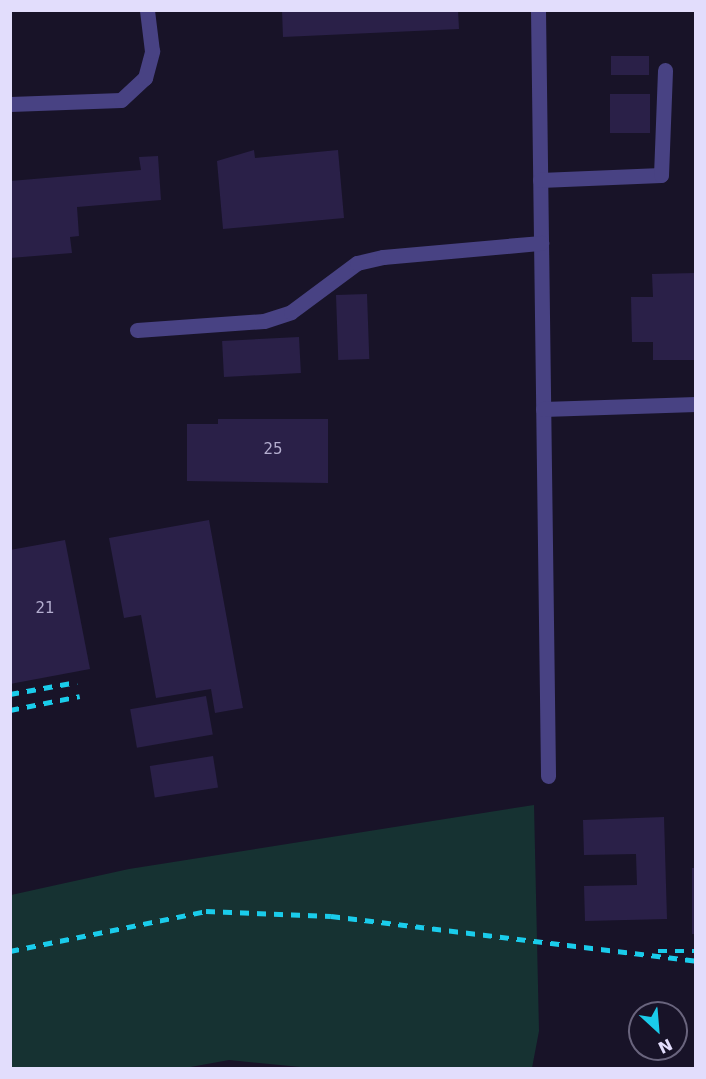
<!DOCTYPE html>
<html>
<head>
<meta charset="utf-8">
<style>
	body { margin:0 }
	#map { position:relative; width:706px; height:1079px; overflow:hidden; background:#181328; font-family:"DejaVu Sans",sans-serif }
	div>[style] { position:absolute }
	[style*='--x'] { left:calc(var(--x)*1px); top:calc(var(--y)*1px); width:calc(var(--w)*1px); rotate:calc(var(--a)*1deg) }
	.green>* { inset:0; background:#163232 }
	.building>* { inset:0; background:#2a2048; transform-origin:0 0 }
	.minor>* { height:15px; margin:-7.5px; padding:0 7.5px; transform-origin:7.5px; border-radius:7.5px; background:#484283 }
	.rail>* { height:4.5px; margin-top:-2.25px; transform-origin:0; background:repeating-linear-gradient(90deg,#1acceb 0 9px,transparent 0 17px) }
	span { translate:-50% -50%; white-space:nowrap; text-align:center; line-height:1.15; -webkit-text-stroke:6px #181328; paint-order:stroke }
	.number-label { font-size:15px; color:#b4aecf }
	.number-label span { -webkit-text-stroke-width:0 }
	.frame { position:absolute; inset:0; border:12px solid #e2ddfc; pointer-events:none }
	.north { position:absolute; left:628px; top:1001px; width:60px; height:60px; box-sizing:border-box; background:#181328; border:2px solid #69647d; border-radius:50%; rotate:154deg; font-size:16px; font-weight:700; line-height:24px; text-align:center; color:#e2ddfc }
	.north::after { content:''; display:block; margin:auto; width:21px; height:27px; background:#1acceb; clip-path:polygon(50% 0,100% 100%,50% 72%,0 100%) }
</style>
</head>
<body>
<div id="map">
	<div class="green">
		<div style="clip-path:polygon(534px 805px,539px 1031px,532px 1068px,311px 1068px,229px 1060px,185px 1068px,11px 1068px,11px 895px,129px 869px)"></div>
	</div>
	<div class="building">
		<div style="clip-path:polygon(282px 10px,458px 10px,459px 29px,283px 37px)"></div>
		<div style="left:649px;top:56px;width:19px;height:38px;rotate:90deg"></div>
		<div style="left:610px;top:94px;width:40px;height:39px"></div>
		<div style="clip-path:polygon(254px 150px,255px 158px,338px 150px,344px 218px,223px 229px,217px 161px)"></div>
		<div style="clip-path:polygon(158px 156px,161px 200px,77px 207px,79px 236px,70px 237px,72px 253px,10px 258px,10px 181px,141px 170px,139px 157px)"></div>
		<div style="clip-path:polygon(696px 273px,696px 360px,653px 360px,653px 342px,632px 342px,631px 297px,653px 297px,652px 274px)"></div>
		<div style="left:367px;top:294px;width:65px;height:31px;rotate:88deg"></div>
		<div style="left:299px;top:337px;width:36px;height:77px;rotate:87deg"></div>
		<div style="clip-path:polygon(218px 419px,328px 419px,328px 483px,187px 481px,187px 424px,218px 424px)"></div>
		<div style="clip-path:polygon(209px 520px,243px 708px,215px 713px,211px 689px,156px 698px,141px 615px,124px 618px,109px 538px)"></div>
		<div style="clip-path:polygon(65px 540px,90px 669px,10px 684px,10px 550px)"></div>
		<div style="left:206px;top:696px;width:39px;height:77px;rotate:80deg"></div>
		<div style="left:213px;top:756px;width:32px;height:64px;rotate:81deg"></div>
		<div style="clip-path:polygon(664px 817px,667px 919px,585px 921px,584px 886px,637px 885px,636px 854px,584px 855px,583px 820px)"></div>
		<div style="left:692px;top:868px;width:4px;height:66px"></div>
	</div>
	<div class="minor">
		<div style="--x:538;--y:10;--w:766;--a:89.25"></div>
		<div style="--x:10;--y:104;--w:111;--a:-2.1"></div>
		<div style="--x:121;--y:100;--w:33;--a:-43"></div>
		<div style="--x:145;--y:78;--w:28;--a:-75"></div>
		<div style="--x:152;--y:51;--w:41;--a:-97"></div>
		<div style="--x:540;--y:180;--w:121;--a:-2.4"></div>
		<div style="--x:661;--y:175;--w:105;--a:-87.8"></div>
		<div style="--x:137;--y:330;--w:127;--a:-4.1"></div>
		<div style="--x:264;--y:321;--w:28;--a:-18"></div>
		<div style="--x:291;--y:312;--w:82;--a:-36.6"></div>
		<div style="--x:357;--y:263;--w:27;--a:-13"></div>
		<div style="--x:383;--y:257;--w:159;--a:-5.1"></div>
		<div style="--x:543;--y:409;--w:153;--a:-1.9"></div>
	</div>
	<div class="rail">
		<div style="--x:10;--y:694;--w:68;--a:-10.2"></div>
		<div style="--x:10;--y:710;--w:71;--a:-11.3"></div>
		<div style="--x:10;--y:951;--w:200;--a:-11.5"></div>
		<div style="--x:206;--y:911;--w:125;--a:2.3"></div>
		<div style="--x:331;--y:916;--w:368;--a:7"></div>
		<div style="--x:658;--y:951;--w:38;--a:0"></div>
	</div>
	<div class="number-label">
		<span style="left:273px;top:450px">25</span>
		<span style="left:45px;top:609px">21</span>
	</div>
	<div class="frame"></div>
	<div class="north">N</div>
</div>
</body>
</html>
